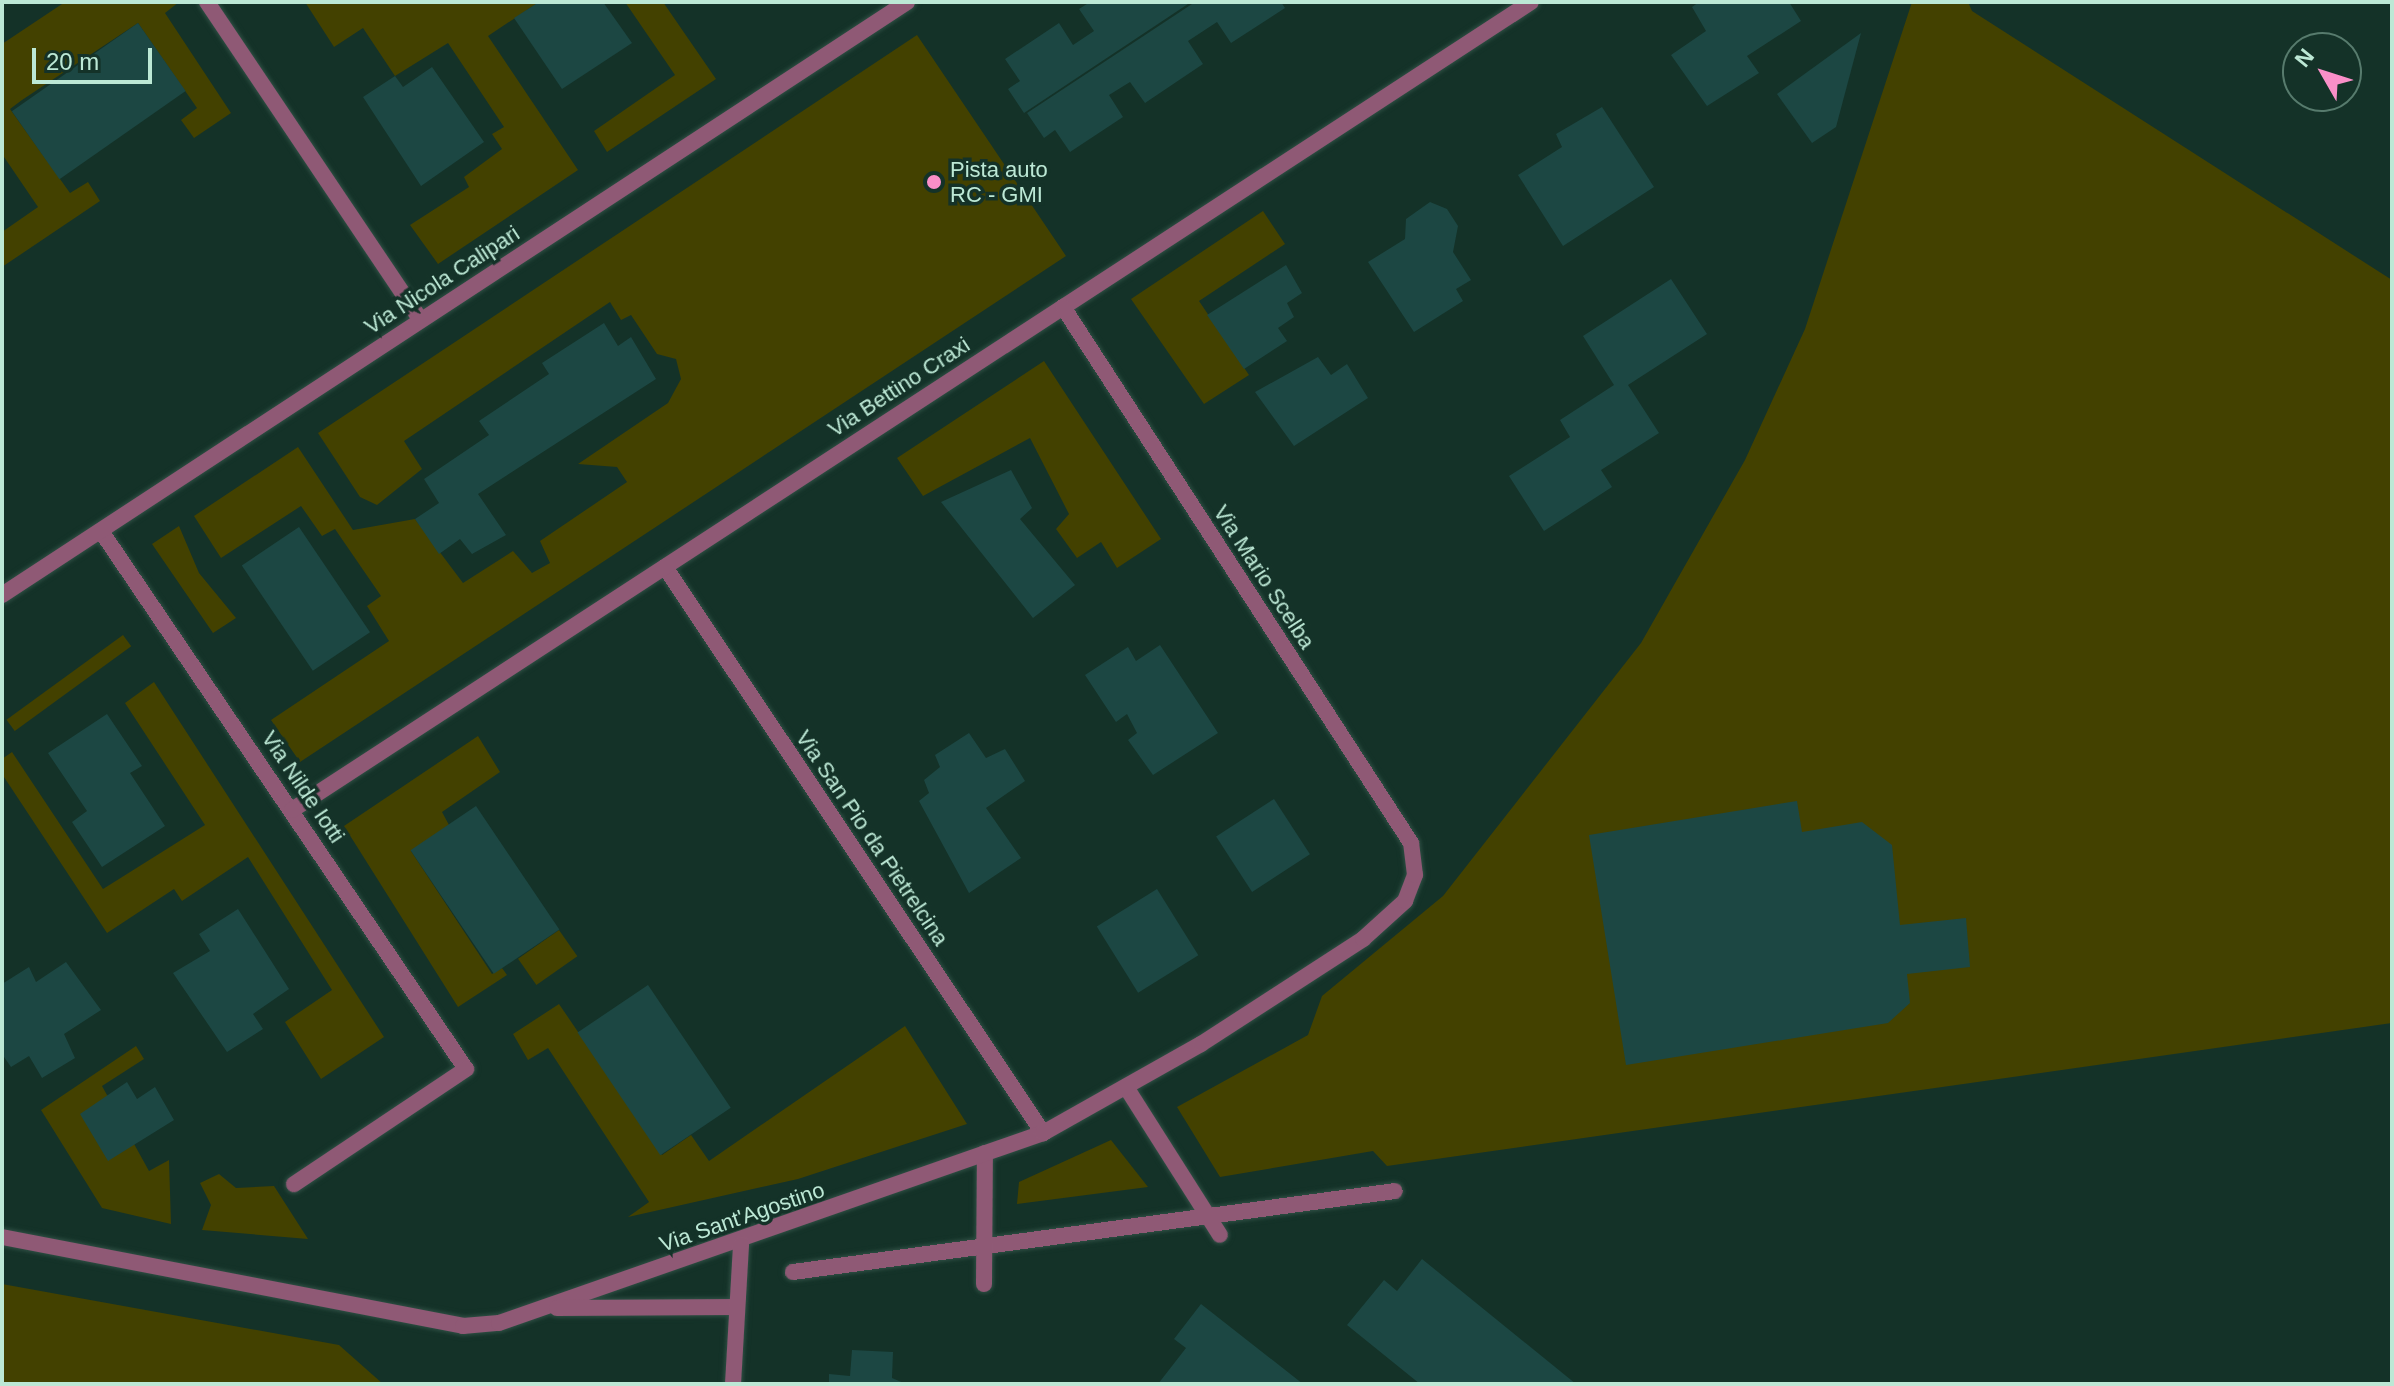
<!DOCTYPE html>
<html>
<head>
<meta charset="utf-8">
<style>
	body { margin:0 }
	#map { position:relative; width:2394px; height:1386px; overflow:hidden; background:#143228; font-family:Helvetica,sans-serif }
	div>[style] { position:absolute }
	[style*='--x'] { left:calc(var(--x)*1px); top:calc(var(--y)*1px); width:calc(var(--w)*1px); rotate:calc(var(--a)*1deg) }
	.green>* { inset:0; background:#434100; transform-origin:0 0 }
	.building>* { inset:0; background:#1c4743; transform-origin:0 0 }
	.roads { filter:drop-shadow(0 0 2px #2f4f44) drop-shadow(0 0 2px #2f4f44) }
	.lane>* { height:16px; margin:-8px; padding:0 8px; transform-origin:8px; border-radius:8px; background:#8f5975 }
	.street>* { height:16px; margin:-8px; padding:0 8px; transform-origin:8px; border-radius:8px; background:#8f5975 }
	.dots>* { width:22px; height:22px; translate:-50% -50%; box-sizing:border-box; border:4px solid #143228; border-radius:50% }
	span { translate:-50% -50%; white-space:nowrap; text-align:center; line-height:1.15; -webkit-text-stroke:7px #143228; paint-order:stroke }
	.poi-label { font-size:22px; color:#bce8d5 }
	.left { translate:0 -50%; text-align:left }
	.street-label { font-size:22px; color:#bce8d5 }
	.frame { position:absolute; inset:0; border:4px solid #bce8d5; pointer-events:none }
	.north { position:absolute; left:2282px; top:32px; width:80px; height:80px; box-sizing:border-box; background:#143228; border:2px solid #577b6d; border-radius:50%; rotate:309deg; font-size:22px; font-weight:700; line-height:32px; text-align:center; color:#bce8d5 }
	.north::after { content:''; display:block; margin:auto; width:28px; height:36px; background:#fa8fc8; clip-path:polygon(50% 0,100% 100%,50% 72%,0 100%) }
	.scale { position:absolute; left:32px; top:48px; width:120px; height:36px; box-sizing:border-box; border:4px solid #bce8d5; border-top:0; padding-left:10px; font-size:24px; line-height:28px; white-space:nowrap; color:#bce8d5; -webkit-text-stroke:6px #143228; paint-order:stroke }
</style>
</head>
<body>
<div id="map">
	<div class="green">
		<div style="clip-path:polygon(65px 2px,179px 2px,165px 13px,231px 113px,194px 138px,181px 120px,197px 108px,138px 23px,22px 100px,10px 109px,70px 193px,88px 182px,100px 201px,2px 267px,2px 232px,38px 207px,2px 154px,2px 44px)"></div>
		<div style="clip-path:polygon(305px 2px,539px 2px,488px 36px,578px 170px,438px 264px,410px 225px,469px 187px,464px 177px,502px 149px,492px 134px,504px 127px,448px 43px,395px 76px,363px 28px,334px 47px)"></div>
		<div style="clip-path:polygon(625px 2px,663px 2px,716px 79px,607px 152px,594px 131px,675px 75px)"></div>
		<div style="clip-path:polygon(1912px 2px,1968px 2px,1972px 11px,2392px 280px,2392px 1023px,1387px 1166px,1373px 1151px,1220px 1177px,1177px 1107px,1308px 1035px,1322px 996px,1443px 896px,1641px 643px,1745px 460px,1805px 329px)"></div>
		<div style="clip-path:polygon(917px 35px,1066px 256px,300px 762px,271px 720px,389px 641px,367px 606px,381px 596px,335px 529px,322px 536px,301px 506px,221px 558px,194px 516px,298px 447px,353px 530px,415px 519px,463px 583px,513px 551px,532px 573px,550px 563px,540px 541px,627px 482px,617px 467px,578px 464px,668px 403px,681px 379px,676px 359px,657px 354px,631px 315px,621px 320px,610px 302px,404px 441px,422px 469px,377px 505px,360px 497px,318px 433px)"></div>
		<div style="clip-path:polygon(1263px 211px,1285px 244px,1199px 301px,1249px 375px,1204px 404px,1131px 299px)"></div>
		<div style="clip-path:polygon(1044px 361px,1161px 539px,1117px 568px,1101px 542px,1077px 558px,1056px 529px,1069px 514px,1030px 438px,923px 496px,897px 458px)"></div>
		<div style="clip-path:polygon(179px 526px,199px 573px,236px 618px,213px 633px,152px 544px)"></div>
		<div style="left:123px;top:635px;width:14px;height:144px;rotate:54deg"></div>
		<div style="clip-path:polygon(154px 682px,384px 1037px,321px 1079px,285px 1022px,332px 990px,248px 857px,182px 901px,174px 889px,107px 933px,2px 774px,2px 759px,12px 752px,103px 889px,205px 825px,125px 703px)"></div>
		<div style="clip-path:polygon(478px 736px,500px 772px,442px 812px,449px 825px,411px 851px,492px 974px,502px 968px,507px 975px,458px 1007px,344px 826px)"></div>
		<div style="left:559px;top:930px;width:32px;height:50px;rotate:55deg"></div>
		<div style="clip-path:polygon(559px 1004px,662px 1155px,691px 1135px,709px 1161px,905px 1026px,967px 1124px,798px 1179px,628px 1217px,649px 1202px,548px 1048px,528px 1060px,513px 1034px)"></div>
		<div style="clip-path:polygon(136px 1046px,144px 1059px,102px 1086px,149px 1171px,169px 1160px,171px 1224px,102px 1208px,41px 1110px)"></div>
		<div style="clip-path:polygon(1111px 1140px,1148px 1187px,1017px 1204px,1019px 1182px)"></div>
		<div style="clip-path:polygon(219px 1174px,236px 1188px,274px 1186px,308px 1239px,202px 1230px,211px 1205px,200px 1183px)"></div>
		<div style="clip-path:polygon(2px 1284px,339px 1345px,383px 1384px,2px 1384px)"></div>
	</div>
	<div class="building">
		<div style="clip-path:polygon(539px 2px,603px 2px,632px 43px,562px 89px,514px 18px)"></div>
		<div style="clip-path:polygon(1090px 2px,1191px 2px,1024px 113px,1008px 89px,1020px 81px,1005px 59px,1059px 23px,1073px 45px,1094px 31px,1079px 9px)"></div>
		<div style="clip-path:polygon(1195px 2px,1281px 2px,1285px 8px,1231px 43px,1217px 22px,1188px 41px,1203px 64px,1145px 103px,1130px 82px,1109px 95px,1123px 117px,1070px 152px,1055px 130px,1044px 138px,1027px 113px)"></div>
		<div style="clip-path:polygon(1699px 2px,1789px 2px,1801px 21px,1747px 56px,1759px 73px,1707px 106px,1671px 55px,1706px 31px,1692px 7px)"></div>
		<div style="left:138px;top:23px;width:83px;height:154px;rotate:55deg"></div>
		<div style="clip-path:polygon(1861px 33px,1836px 127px,1812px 143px,1777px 94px)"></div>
		<div style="clip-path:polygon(432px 67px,484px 142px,421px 186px,363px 97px,395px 76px,403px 87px)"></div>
		<div style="clip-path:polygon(1602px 107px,1654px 187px,1563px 246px,1518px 175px,1562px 147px,1556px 134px)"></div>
		<div style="clip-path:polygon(1430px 202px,1447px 209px,1458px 226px,1453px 252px,1471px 280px,1456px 289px,1463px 301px,1414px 332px,1368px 262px,1405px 239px,1406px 219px)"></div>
		<div style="clip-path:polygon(1286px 265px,1302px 293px,1287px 303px,1294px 317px,1278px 328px,1287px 341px,1244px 369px,1207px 315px)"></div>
		<div style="clip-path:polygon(1671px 279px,1707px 334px,1628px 385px,1659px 433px,1601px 470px,1612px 487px,1544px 531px,1509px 476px,1570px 437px,1560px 420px,1614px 385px,1583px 336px)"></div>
		<div style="clip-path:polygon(604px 323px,618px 346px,631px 337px,656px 379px,478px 494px,506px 535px,472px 554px,460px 539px,439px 554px,415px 519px,439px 503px,424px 479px,489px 435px,479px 421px,549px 374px,542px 363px)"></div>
		<div style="clip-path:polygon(1318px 357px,1331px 375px,1347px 364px,1368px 398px,1294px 446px,1255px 392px)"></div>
		<div style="clip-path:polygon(1011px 470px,1032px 508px,1020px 519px,1075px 585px,1033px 618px,941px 502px)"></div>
		<div style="left:299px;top:527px;width:127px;height:69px;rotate:56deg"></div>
		<div style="clip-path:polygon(1160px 645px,1218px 733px,1153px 775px,1128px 740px,1137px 733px,1127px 714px,1116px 722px,1085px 675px,1128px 647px,1136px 661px)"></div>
		<div style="clip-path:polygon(107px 714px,142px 766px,130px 773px,165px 826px,102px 867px,72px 822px,87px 811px,48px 753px)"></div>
		<div style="clip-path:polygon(969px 733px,986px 758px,1005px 749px,1025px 781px,986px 808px,1021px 858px,969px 893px,919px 801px,929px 793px,924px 780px,940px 767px,935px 755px)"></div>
		<div style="left:1274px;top:799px;width:66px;height:69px;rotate:57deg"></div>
		<div style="clip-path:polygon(1797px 801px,1802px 832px,1862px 822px,1892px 845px,1900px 925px,1966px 918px,1970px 967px,1907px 974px,1910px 1003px,1888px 1023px,1626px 1065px,1589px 835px)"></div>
		<div style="left:476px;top:806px;width:149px;height:79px;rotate:56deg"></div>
		<div style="left:1157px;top:889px;width:78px;height:71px;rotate:58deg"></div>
		<div style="clip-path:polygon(238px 909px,289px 989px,253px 1014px,263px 1029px,227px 1052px,173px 973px,210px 951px,199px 934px)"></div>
		<div style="clip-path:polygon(66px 962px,101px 1010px,64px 1034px,75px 1058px,42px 1078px,29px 1056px,11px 1067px,2px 1054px,2px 984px,29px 967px,36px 982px)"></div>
		<div style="left:648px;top:985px;width:148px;height:85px;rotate:56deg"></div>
		<div style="clip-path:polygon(127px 1082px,137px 1099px,155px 1087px,174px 1120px,108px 1161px,80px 1114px)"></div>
		<div style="clip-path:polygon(1422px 1259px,1576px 1384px,1420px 1384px,1347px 1325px,1384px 1280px,1397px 1291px)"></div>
		<div style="clip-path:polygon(1201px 1304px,1303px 1384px,1158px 1384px,1186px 1348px,1174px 1339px)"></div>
		<div style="clip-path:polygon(852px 1350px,893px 1352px,892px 1378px,906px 1384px,829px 1384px,829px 1374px,850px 1376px)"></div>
	</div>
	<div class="roads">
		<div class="lane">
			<div style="--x:1126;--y:1087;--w:175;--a:57.6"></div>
			<div style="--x:793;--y:1272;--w:607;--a:-7.66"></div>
			<div style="--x:984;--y:1284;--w:131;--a:-89.6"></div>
		</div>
		<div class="street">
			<div style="--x:207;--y:2;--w:383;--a:56.1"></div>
			<div style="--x:101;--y:531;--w:650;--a:55.85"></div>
			<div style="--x:466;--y:1069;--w:207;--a:146.2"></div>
			<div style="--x:665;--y:567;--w:681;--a:56.26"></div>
			<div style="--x:2;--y:595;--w:1082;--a:-33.23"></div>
			<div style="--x:292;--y:810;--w:1479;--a:-33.11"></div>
			<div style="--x:2;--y:1237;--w:470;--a:10.9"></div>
			<div style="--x:463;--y:1326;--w:36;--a:-5"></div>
			<div style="--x:499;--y:1323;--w:576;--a:-19.25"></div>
			<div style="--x:1043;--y:1133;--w:181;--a:-29.4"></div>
			<div style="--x:1201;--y:1044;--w:193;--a:-32.9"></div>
			<div style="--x:1363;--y:939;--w:57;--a:-42.1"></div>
			<div style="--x:1405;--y:901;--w:28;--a:-69"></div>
			<div style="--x:1415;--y:875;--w:32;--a:-97"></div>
			<div style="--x:1411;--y:843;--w:639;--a:-122.99"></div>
			<div style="--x:557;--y:1308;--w:180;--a:-0.3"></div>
			<div style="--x:733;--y:1384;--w:140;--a:-86.7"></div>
		</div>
	</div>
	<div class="dots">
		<div style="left:934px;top:182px;background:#fa8fc8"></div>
	</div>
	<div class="poi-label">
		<span class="left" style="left:950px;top:182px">Pista auto<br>RC - GMI</span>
	</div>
	<div class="street-label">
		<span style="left:442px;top:280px;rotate:-33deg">Via Nicola Calipari</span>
		<span style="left:899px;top:387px;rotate:-33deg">Via Bettino Craxi</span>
		<span style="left:1264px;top:577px;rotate:57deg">Via Mario Scelba</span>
		<span style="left:303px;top:787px;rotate:56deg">Via Nilde Iotti</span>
		<span style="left:872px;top:838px;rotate:56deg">Via San Pio da Pietrelcina</span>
		<span style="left:742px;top:1217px;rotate:-19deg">Via Sant'Agostino</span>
	</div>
	<div class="frame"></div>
	<div class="north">N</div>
	<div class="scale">20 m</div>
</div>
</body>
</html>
